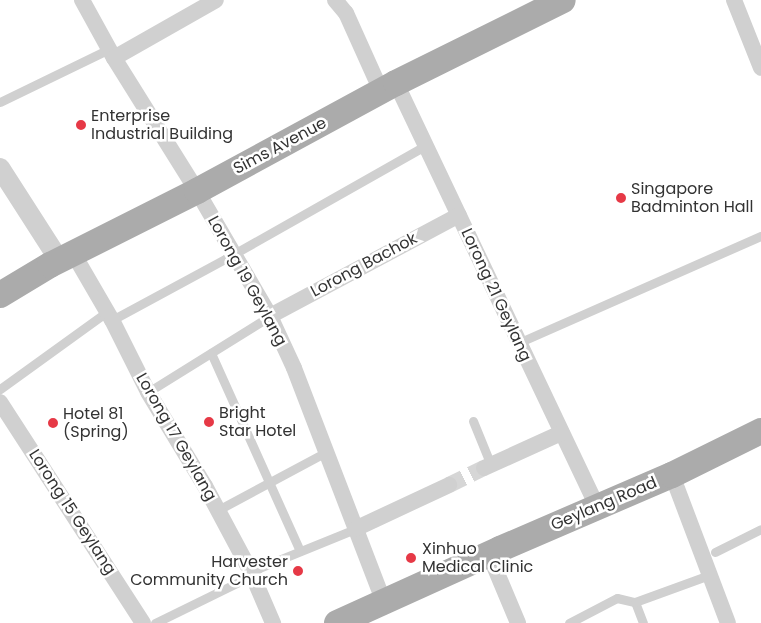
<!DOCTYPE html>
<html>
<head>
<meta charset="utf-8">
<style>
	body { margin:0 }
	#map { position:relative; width:761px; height:623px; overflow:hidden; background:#fff; font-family:Poppins,sans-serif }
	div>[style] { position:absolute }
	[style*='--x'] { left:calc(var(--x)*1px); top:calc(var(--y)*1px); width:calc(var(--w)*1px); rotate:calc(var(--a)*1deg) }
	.minor-tunnel>* { height:16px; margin-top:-8px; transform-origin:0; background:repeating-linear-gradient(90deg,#d6d6d6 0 16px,transparent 0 24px) }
	.service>* { height:9px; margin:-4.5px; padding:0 4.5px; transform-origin:4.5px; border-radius:4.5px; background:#d0d0d0 }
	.minor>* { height:16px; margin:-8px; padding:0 8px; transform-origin:8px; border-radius:8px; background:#d0d0d0 }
	.tertiary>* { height:20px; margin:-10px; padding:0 10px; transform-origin:10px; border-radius:10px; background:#d0d0d0 }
	.primary>* { height:26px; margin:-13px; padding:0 13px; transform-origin:13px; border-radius:13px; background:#ababab }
	.dots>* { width:14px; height:14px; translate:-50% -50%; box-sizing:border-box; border:2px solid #fff; border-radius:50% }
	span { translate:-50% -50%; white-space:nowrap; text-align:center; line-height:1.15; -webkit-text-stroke:5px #fff; paint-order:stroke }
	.poi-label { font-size:16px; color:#333 }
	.left { translate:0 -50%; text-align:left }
	.right { translate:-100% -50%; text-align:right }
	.street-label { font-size:16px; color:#333 }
</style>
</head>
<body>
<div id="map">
	<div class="minor-tunnel">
		<div style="--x:449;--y:485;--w:39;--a:-26"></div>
	</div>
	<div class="service">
		<div style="--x:0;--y:102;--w:121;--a:-25.9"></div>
		<div style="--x:112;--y:320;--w:128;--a:-28.4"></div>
		<div style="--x:225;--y:259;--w:230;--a:-29.5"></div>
		<div style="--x:518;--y:343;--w:266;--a:-23.8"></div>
		<div style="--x:211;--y:353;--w:217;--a:65.8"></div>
		<div style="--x:0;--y:389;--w:133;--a:-35.8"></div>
		<div style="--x:148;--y:392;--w:144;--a:-31.9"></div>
		<div style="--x:473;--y:421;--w:48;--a:67.8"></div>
		<div style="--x:218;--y:510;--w:123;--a:-28.2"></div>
		<div style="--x:715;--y:552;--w:51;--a:-26.6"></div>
		<div style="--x:635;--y:602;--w:22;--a:69"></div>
		<div style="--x:155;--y:623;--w:100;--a:-26.1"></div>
		<div style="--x:245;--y:579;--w:18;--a:-38"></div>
		<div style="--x:259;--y:568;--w:104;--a:-22.1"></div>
		<div style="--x:569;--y:623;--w:54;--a:-27.5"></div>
		<div style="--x:617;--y:598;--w:18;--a:13"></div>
		<div style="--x:635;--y:602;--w:79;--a:-20"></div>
	</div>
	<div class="minor">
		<div style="--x:82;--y:0;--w:66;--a:61.1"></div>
		<div style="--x:114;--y:58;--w:157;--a:58"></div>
		<div style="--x:197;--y:191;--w:145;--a:59.7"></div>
		<div style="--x:270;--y:316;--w:57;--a:65.2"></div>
		<div style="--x:294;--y:368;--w:251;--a:69"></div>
		<div style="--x:335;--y:0;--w:17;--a:50"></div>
		<div style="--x:346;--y:13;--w:85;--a:65.8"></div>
		<div style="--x:734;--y:0;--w:73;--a:68.3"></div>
		<div style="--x:114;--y:58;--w:117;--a:-29.6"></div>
		<div style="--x:396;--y:83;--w:469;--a:64.6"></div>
		<div style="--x:73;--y:253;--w:78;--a:59.8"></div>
		<div style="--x:112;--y:320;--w:80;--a:63.4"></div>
		<div style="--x:148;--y:392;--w:110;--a:58.8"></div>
		<div style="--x:205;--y:486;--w:98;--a:61.9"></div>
		<div style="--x:251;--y:572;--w:56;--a:66.7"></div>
		<div style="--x:270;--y:316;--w:214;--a:-28.1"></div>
		<div style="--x:0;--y:402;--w:263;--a:57.1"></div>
		<div style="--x:484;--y:468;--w:85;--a:-24.4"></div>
		<div style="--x:672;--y:475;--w:158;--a:69.3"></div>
		<div style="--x:355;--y:529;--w:104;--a:-25.1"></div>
		<div style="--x:489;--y:554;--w:75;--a:67.2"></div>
	</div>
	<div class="tertiary">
		<div style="--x:0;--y:168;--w:109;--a:57.3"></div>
	</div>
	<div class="primary">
		<div style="--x:0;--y:295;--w:58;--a:-31"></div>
		<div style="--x:50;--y:265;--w:165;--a:-26.7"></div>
		<div style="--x:197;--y:191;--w:226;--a:-28.5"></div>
		<div style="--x:396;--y:83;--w:186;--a:-26.4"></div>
		<div style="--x:337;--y:623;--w:179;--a:-24.4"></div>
		<div style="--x:500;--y:549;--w:187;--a:-23.3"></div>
		<div style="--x:672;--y:475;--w:99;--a:-26.3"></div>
	</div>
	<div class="dots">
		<div style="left:81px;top:125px;background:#e63946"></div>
		<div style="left:621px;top:198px;background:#e63946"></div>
		<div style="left:209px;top:422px;background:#e63946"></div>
		<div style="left:53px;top:423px;background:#e63946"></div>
		<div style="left:411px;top:558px;background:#e63946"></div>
		<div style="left:298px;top:571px;background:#e63946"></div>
	</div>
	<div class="poi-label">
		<span class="left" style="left:91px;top:125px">Enterprise<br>Industrial Building</span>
		<span class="left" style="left:631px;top:198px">Singapore<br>Badminton Hall</span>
		<span class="left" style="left:219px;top:422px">Bright<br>Star Hotel</span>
		<span class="left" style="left:63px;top:423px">Hotel 81<br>(Spring)</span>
		<span class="left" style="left:422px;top:558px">Xinhuo<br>Medical Clinic</span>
		<span class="right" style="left:288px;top:571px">Harvester<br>Community Church</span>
	</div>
	<div class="street-label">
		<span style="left:280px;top:146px;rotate:-28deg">Sims Avenue</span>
		<span style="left:364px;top:265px;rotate:-28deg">Lorong Bachok</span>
		<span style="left:247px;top:281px;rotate:61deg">Lorong 19 Geylang</span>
		<span style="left:496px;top:295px;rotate:65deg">Lorong 21 Geylang</span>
		<span style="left:176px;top:437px;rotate:60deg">Lorong 17 Geylang</span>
		<span style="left:604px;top:504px;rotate:-23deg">Geylang Road</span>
		<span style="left:72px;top:512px;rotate:57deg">Lorong 15 Geylang</span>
	</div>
</div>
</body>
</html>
